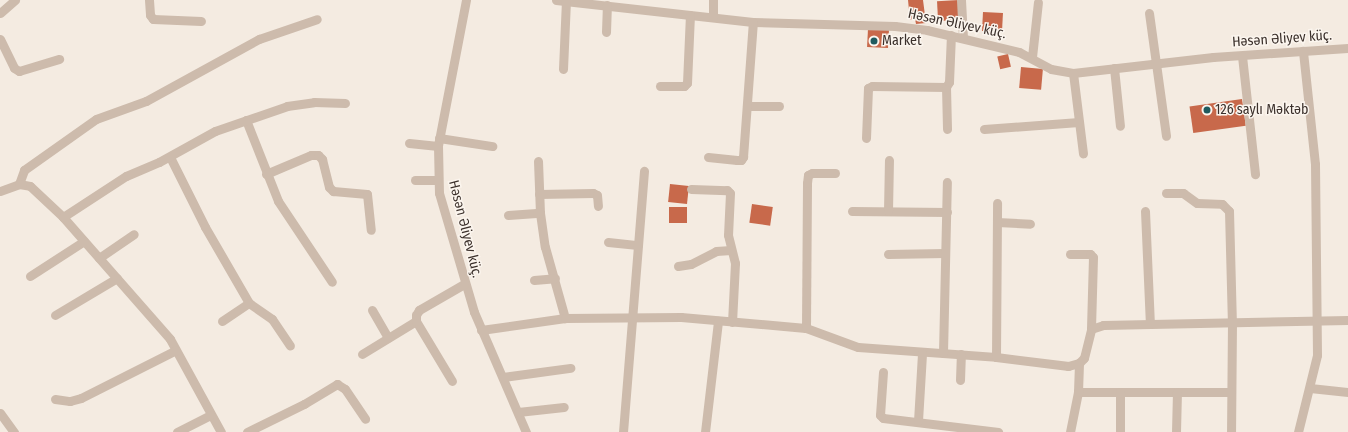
<!DOCTYPE html>
<html>
<head>
<meta charset="utf-8">
<style>
	body { margin:0 }
	#map { position:relative; width:1348px; height:432px; overflow:hidden; background:#f4ebe1; font-family:"Fira Sans Condensed",sans-serif }
	div>[style] { position:absolute }
	[style*='--x'] { left:calc(var(--x)*1px); top:calc(var(--y)*1px); width:calc(var(--w)*1px); rotate:calc(var(--a)*1deg) }
	.building>* { inset:0; background:#c8694b; transform-origin:0 0 }
	.minor>* { height:9px; margin:-4.5px; padding:0 4.5px; transform-origin:4.5px; border-radius:4.5px; background:#cdbbac }
	.dots>* { width:11px; height:11px; translate:-50% -50%; box-sizing:border-box; border:2px solid #fbf5ee; border-radius:50% }
	span { translate:-50% -50%; white-space:nowrap; text-align:center; line-height:1.15; -webkit-text-stroke:3px #fbf5ee; paint-order:stroke }
	.street-label { font-size:14px; color:#3b302b }
	.poi-label { font-size:14px; color:#3b302b }
	.left { translate:0 -50%; text-align:left }
</style>
</head>
<body>
<div id="map">
	<div class="building">
		<div style="clip-path:polygon(908px 0,923px 0,926px 23px,916px 24px,915px 19px,910px 20px)"></div>
		<div style="left:959px;top:0;width:20px;height:22px;rotate:87deg"></div>
		<div style="left:983px;top:12px;width:20px;height:19px;rotate:3deg"></div>
		<div style="left:868px;top:29px;width:21px;height:18px;rotate:3deg"></div>
		<div style="left:1008px;top:54px;width:13px;height:11px;rotate:77deg"></div>
		<div style="left:1021px;top:67px;width:22px;height:21px;rotate:5deg"></div>
		<div style="left:1242px;top:99px;width:27px;height:53px;rotate:82deg"></div>
		<div style="left:670px;top:184px;width:19px;height:18px;rotate:6deg"></div>
		<div style="left:752px;top:204px;width:21px;height:19px;rotate:8deg"></div>
		<div style="left:669px;top:207px;width:18px;height:16px"></div>
	</div>
	<div class="minor">
		<div style="--x:149;--y:0;--w:15;--a:86"></div>
		<div style="--x:150;--y:15;--w:5;--a:53"></div>
		<div style="--x:153;--y:19;--w:48;--a:2.4"></div>
		<div style="--x:466;--y:0;--w:149;--a:100.9"></div>
		<div style="--x:438;--y:146;--w:47;--a:88.8"></div>
		<div style="--x:439;--y:193;--w:124;--a:73.6"></div>
		<div style="--x:474;--y:312;--w:131;--a:66.6"></div>
		<div style="--x:556;--y:0;--w:198;--a:6.4"></div>
		<div style="--x:753;--y:22;--w:142;--a:1.6"></div>
		<div style="--x:895;--y:26;--w:32;--a:7"></div>
		<div style="--x:927;--y:30;--w:95;--a:13.4"></div>
		<div style="--x:1019;--y:52;--w:36;--a:28"></div>
		<div style="--x:1051;--y:69;--w:22;--a:10"></div>
		<div style="--x:1073;--y:73;--w:141;--a:-6.5"></div>
		<div style="--x:1213;--y:57;--w:135;--a:-3.8"></div>
		<div style="--x:713;--y:0;--w:17;--a:90"></div>
		<div style="--x:961;--y:0;--w:37;--a:87"></div>
		<div style="--x:0;--y:13;--w:20;--a:-41"></div>
		<div style="--x:1149;--y:13;--w:124;--a:82.1"></div>
		<div style="--x:606;--y:32;--w:27;--a:-88"></div>
		<div style="--x:0;--y:39;--w:32;--a:64"></div>
		<div style="--x:14;--y:68;--w:6;--a:31"></div>
		<div style="--x:19;--y:71;--w:42;--a:-16.7"></div>
		<div style="--x:1242;--y:56;--w:119;--a:83.7"></div>
		<div style="--x:1032;--y:57;--w:55;--a:-83.8"></div>
		<div style="--x:1114;--y:68;--w:58;--a:84.1"></div>
		<div style="--x:563;--y:69;--w:69;--a:-87.5"></div>
		<div style="--x:1073;--y:73;--w:81;--a:82.9"></div>
		<div style="--x:660;--y:86;--w:24;--a:0"></div>
		<div style="--x:684;--y:86;--w:4;--a:-45"></div>
		<div style="--x:687;--y:83;--w:68;--a:-87.5"></div>
		<div style="--x:946;--y:87;--w:42;--a:88.6"></div>
		<div style="--x:747;--y:106;--w:32;--a:0"></div>
		<div style="--x:246;--y:120;--w:87;--a:68.4"></div>
		<div style="--x:278;--y:201;--w:97;--a:56.3"></div>
		<div style="--x:984;--y:129;--w:95;--a:-4.2"></div>
		<div style="--x:439;--y:138;--w:54;--a:8.6"></div>
		<div style="--x:866;--y:138;--w:50;--a:-87.7"></div>
		<div style="--x:868;--y:88;--w:4;--a:-27"></div>
		<div style="--x:872;--y:86;--w:74;--a:0.8"></div>
		<div style="--x:946;--y:87;--w:6;--a:-59"></div>
		<div style="--x:949;--y:82;--w:47;--a:-87.6"></div>
		<div style="--x:409;--y:143;--w:29;--a:6"></div>
		<div style="--x:170;--y:157;--w:78;--a:63.4"></div>
		<div style="--x:205;--y:227;--w:88;--a:59.9"></div>
		<div style="--x:249;--y:303;--w:28;--a:35"></div>
		<div style="--x:272;--y:319;--w:32;--a:56"></div>
		<div style="--x:708;--y:157;--w:29;--a:6"></div>
		<div style="--x:737;--y:160;--w:4;--a:0"></div>
		<div style="--x:741;--y:160;--w:4;--a:-56"></div>
		<div style="--x:743;--y:157;--w:135;--a:-85.8"></div>
		<div style="--x:538;--y:161;--w:52;--a:87.8"></div>
		<div style="--x:540;--y:213;--w:34;--a:82"></div>
		<div style="--x:545;--y:247;--w:74;--a:74.3"></div>
		<div style="--x:266;--y:174;--w:49;--a:-22.9"></div>
		<div style="--x:311;--y:155;--w:7;--a:0"></div>
		<div style="--x:318;--y:155;--w:6;--a:45"></div>
		<div style="--x:322;--y:159;--w:29;--a:76"></div>
		<div style="--x:329;--y:187;--w:6;--a:45"></div>
		<div style="--x:333;--y:191;--w:34;--a:5"></div>
		<div style="--x:367;--y:194;--w:36;--a:84"></div>
		<div style="--x:415;--y:180;--w:22;--a:0"></div>
		<div style="--x:19;--y:184;--w:15;--a:-70"></div>
		<div style="--x:24;--y:170;--w:88;--a:-35.3"></div>
		<div style="--x:96;--y:119;--w:53;--a:-19.8"></div>
		<div style="--x:146;--y:101;--w:129;--a:-28.8"></div>
		<div style="--x:259;--y:39;--w:61;--a:-19"></div>
		<div style="--x:691;--y:189;--w:36;--a:2"></div>
		<div style="--x:727;--y:190;--w:4;--a:45"></div>
		<div style="--x:730;--y:193;--w:42;--a:92.7"></div>
		<div style="--x:728;--y:235;--w:29;--a:76"></div>
		<div style="--x:735;--y:263;--w:59;--a:92.9"></div>
		<div style="--x:0;--y:191;--w:20;--a:-20"></div>
		<div style="--x:19;--y:184;--w:11;--a:10"></div>
		<div style="--x:30;--y:186;--w:45;--a:43.2"></div>
		<div style="--x:63;--y:217;--w:162;--a:48.7"></div>
		<div style="--x:170;--y:339;--w:106;--a:61.3"></div>
		<div style="--x:1166;--y:193;--w:17;--a:0"></div>
		<div style="--x:1183;--y:193;--w:17;--a:36"></div>
		<div style="--x:1197;--y:203;--w:25;--a:2"></div>
		<div style="--x:1222;--y:204;--w:10;--a:45"></div>
		<div style="--x:1229;--y:211;--w:111;--a:88.5"></div>
		<div style="--x:1232;--y:322;--w:110;--a:90.5"></div>
		<div style="--x:539;--y:194;--w:54;--a:-1.1"></div>
		<div style="--x:593;--y:193;--w:4;--a:27"></div>
		<div style="--x:597;--y:195;--w:11;--a:85"></div>
		<div style="--x:852;--y:211;--w:95;--a:0.6"></div>
		<div style="--x:888;--y:211;--w:51;--a:-88.9"></div>
		<div style="--x:1145;--y:211;--w:113;--a:87.5"></div>
		<div style="--x:508;--y:215;--w:32;--a:-4"></div>
		<div style="--x:63;--y:217;--w:75;--a:-33.1"></div>
		<div style="--x:126;--y:176;--w:36;--a:-23"></div>
		<div style="--x:159;--y:162;--w:64;--a:-29"></div>
		<div style="--x:215;--y:131;--w:76;--a:-19.1"></div>
		<div style="--x:287;--y:106;--w:27;--a:-8"></div>
		<div style="--x:314;--y:102;--w:31;--a:2"></div>
		<div style="--x:997;--y:222;--w:33;--a:3"></div>
		<div style="--x:608;--y:242;--w:30;--a:6"></div>
		<div style="--x:888;--y:254;--w:57;--a:-1"></div>
		<div style="--x:1070;--y:254;--w:20;--a:0"></div>
		<div style="--x:1090;--y:254;--w:4;--a:45"></div>
		<div style="--x:1093;--y:257;--w:72;--a:91.6"></div>
		<div style="--x:99;--y:258;--w:42;--a:-34.4"></div>
		<div style="--x:678;--y:266;--w:13;--a:-9"></div>
		<div style="--x:691;--y:264;--w:28;--a:-27"></div>
		<div style="--x:716;--y:251;--w:15;--a:-4"></div>
		<div style="--x:30;--y:276;--w:64;--a:-32.9"></div>
		<div style="--x:534;--y:280;--w:21;--a:-5"></div>
		<div style="--x:372;--y:310;--w:32;--a:60"></div>
		<div style="--x:55;--y:315;--w:72;--a:-30.8"></div>
		<div style="--x:222;--y:321;--w:32;--a:-34"></div>
		<div style="--x:806;--y:328;--w:145;--a:-89.6"></div>
		<div style="--x:807;--y:183;--w:8;--a:-83"></div>
		<div style="--x:808;--y:175;--w:4;--a:-27"></div>
		<div style="--x:812;--y:173;--w:23;--a:0"></div>
		<div style="--x:481;--y:330;--w:85;--a:-8.1"></div>
		<div style="--x:565;--y:318;--w:116;--a:-0.5"></div>
		<div style="--x:681;--y:317;--w:125;--a:5"></div>
		<div style="--x:806;--y:328;--w:55;--a:20.1"></div>
		<div style="--x:858;--y:347;--w:138;--a:4.1"></div>
		<div style="--x:996;--y:357;--w:73;--a:7.1"></div>
		<div style="--x:1068;--y:366;--w:11;--a:-15"></div>
		<div style="--x:1079;--y:363;--w:7;--a:-45"></div>
		<div style="--x:1084;--y:358;--w:30;--a:-76"></div>
		<div style="--x:1091;--y:329;--w:13;--a:-18"></div>
		<div style="--x:1103;--y:325;--w:245;--a:-1.2"></div>
		<div style="--x:943;--y:353;--w:171;--a:-88.7"></div>
		<div style="--x:362;--y:354;--w:63;--a:-31.4"></div>
		<div style="--x:996;--y:357;--w:154;--a:-89.6"></div>
		<div style="--x:883;--y:372;--w:43;--a:94"></div>
		<div style="--x:880;--y:415;--w:4;--a:45"></div>
		<div style="--x:883;--y:418;--w:116;--a:6.9"></div>
		<div style="--x:503;--y:377;--w:68;--a:-7.7"></div>
		<div style="--x:960;--y:380;--w:26;--a:-88"></div>
		<div style="--x:452;--y:381;--w:70;--a:-121"></div>
		<div style="--x:416;--y:321;--w:6;--a:-90"></div>
		<div style="--x:416;--y:315;--w:6;--a:-59"></div>
		<div style="--x:419;--y:310;--w:52;--a:-30"></div>
		<div style="--x:1310;--y:388;--w:38;--a:6"></div>
		<div style="--x:1078;--y:392;--w:153;--a:0"></div>
		<div style="--x:55;--y:399;--w:15;--a:8"></div>
		<div style="--x:70;--y:401;--w:11;--a:-15"></div>
		<div style="--x:81;--y:398;--w:106;--a:-26.8"></div>
		<div style="--x:518;--y:412;--w:46;--a:-6.2"></div>
		<div style="--x:0;--y:413;--w:24;--a:54"></div>
		<div style="--x:918;--y:421;--w:68;--a:-86.6"></div>
		<div style="--x:177;--y:432;--w:37;--a:-27"></div>
		<div style="--x:247;--y:432;--w:64;--a:-26.2"></div>
		<div style="--x:304;--y:404;--w:39;--a:-31"></div>
		<div style="--x:337;--y:384;--w:9;--a:32"></div>
		<div style="--x:345;--y:389;--w:36;--a:56"></div>
		<div style="--x:623;--y:432;--w:262;--a:-85.4"></div>
		<div style="--x:705;--y:432;--w:112;--a:-83.3"></div>
		<div style="--x:1070;--y:432;--w:41;--a:-78.7"></div>
		<div style="--x:1078;--y:392;--w:29;--a:-88"></div>
		<div style="--x:1120;--y:432;--w:40;--a:-90"></div>
		<div style="--x:1176;--y:432;--w:40;--a:-88.6"></div>
		<div style="--x:1298;--y:432;--w:79;--a:-76.1"></div>
		<div style="--x:1317;--y:355;--w:191;--a:-90.6"></div>
		<div style="--x:1315;--y:164;--w:114;--a:-96.1"></div>
	</div>
	<div class="dots">
		<div style="left:874px;top:41px;background:#1f5a5e"></div>
		<div style="left:1207px;top:110px;background:#1f5a5e"></div>
	</div>
	<div class="street-label">
		<span style="left:957px;top:24px;rotate:12deg">Həsən Əliyev küç.</span>
		<span style="left:1282px;top:39px;rotate:-4deg">Həsən Əliyev küç.</span>
		<span style="left:465px;top:229px;rotate:76deg">Həsən Əliyev küç.</span>
	</div>
	<div class="poi-label">
		<span class="left" style="left:882px;top:41px">Market</span>
		<span class="left" style="left:1215px;top:110px">126 saylı Məktəb</span>
	</div>
</div>
</body>
</html>
